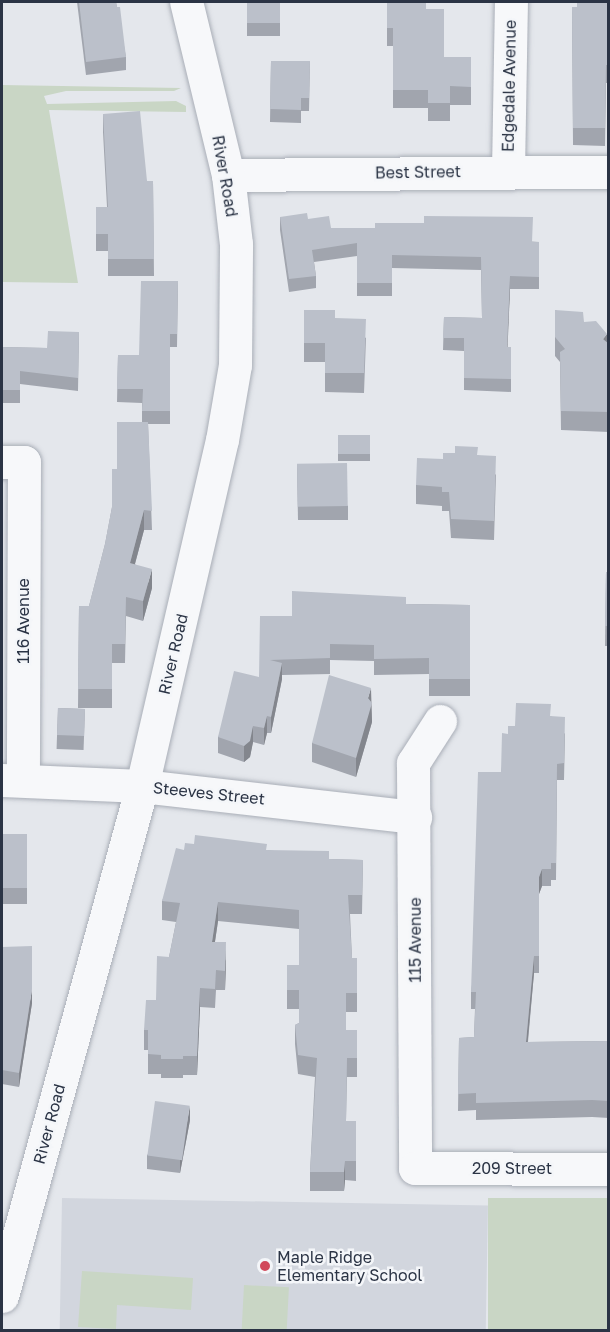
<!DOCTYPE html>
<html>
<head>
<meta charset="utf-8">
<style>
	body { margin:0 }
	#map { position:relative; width:610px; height:1332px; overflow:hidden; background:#e4e7ec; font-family:"Golos Text",sans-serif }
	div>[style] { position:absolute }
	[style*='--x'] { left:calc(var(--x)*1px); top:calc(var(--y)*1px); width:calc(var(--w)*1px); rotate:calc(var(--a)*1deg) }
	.built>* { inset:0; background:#d2d6de; transform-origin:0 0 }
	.green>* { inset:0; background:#c9d6c5; transform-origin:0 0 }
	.roads { filter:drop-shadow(0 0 2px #a9aeb7) drop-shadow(0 0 2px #a9aeb7) }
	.minor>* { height:33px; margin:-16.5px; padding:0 16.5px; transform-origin:16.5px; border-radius:16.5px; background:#f7f8fa }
	.wall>* { inset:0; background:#a1a5ae; transform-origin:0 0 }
	.shaded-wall>* { inset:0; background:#83868d }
	.building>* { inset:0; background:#bbc0ca; transform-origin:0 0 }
	.dots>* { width:16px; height:16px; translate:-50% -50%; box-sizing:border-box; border:3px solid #f4f6f9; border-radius:50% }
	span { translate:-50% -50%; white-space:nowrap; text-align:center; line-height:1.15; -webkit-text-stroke:5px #f4f6f9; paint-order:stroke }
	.street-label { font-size:16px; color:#2b3445 }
	.poi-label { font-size:16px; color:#2b3445 }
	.left { translate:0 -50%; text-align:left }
	.frame { position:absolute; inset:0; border:3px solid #2b3445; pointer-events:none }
</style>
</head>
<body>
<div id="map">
	<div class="built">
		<div style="left:62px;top:1198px;width:426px;height:137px;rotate:1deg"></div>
	</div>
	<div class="green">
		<div style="clip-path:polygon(2px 85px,181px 88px,174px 91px,66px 91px,44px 96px,47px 104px,176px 101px,186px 106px,186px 112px,49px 110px,78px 283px,2px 282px)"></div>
		<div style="left:608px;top:1198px;width:132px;height:120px;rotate:90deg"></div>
		<div style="clip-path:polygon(82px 1271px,193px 1278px,191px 1310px,117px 1305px,116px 1329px,78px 1327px)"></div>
		<div style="left:244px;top:1285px;width:45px;height:45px;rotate:3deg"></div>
	</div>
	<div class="roads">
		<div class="minor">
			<div style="--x:508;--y:171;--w:169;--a:-89"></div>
			<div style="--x:228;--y:175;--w:380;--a:-0.5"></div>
			<div style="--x:2;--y:462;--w:22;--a:0"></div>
			<div style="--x:24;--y:462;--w:318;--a:90.2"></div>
			<div style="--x:440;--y:721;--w:50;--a:122.7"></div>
			<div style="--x:413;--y:763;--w:405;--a:89.7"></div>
			<div style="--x:415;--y:1168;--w:193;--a:0.3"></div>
			<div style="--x:2;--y:780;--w:140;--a:2.5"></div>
			<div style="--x:142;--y:786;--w:275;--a:6.5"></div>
			<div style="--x:2;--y:1296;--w:529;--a:-74.65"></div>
			<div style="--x:142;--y:786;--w:355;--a:-77"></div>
			<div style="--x:222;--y:440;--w:76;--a:-80.2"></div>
			<div style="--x:235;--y:365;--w:121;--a:-89.5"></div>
			<div style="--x:236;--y:244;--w:69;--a:-96.6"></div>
			<div style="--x:228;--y:175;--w:178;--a:-103.6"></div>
		</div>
	</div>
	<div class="wall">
		<div style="clip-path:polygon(77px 2px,116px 2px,126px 57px,126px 70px,86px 75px)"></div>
		<div style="left:247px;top:2px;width:33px;height:34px"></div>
		<div style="clip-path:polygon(387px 2px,426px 9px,444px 57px,471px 57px,471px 105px,450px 105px,450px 121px,428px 121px,428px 108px,393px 108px,393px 46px,387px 46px)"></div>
		<div style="clip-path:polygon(609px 2px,609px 83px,606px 83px,605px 146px,573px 145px,572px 7px,577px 7px)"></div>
		<div style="clip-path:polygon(271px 61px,310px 61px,309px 111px,301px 111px,301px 123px,270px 122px)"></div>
		<div style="clip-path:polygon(103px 114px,147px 181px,153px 181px,154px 276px,108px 276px,108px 251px,96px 251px,96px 207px,107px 207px,103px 132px)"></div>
		<div style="clip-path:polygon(280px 217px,308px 219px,331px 228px,539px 242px,539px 289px,510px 289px,507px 347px,511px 347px,511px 392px,464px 390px,464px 351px,443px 350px,444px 317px,482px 318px,481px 270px,392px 268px,392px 296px,357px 296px,357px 256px,314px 262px,316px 276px,316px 288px,289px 292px,280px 230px)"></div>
		<div style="clip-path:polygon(178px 281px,177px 347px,170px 347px,170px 424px,148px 424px,152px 530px,144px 530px,135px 564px,152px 588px,143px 621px,126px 616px,125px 663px,112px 663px,112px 708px,78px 708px,79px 606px,89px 606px,105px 544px,112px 507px,117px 469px,142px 422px,142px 403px,117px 402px,118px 355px,139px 355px)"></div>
		<div style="clip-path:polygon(304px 310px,335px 318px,366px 338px,364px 393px,325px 392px,325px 362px,304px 362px)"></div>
		<div style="clip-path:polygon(555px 310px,584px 322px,609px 344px,609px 432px,561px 430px,560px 362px,555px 356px)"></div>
		<div style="clip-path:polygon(79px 332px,78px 391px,20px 384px,20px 403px,2px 403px,2px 347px,47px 348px)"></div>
		<div style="left:338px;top:435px;width:32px;height:26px"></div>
		<div style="clip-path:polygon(478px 455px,496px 475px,494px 540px,451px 538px,449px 511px,442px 511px,442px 506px,416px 504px,416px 485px,443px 459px)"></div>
		<div style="clip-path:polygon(297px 464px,348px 506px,348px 520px,298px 520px)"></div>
		<div style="clip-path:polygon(606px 572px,609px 572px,609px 646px,605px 646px)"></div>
		<div style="clip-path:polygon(406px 604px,470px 605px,470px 696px,429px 696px,429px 674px,374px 675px,374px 661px,330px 660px,330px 674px,282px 675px,282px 679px,271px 733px,267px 733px,264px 745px,253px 742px,250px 757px,244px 762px,218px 753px,218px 737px,259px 677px,292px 616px)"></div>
		<div style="clip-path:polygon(371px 702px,372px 722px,356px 777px,312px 762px,312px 743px)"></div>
		<div style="left:58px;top:708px;width:27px;height:41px;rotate:2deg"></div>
		<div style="clip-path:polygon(551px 716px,565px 734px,564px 780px,557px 780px,556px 880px,551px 880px,551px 886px,542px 886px,539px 894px,539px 973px,534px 973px,528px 1042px,609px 1041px,609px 1118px,592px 1117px,476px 1120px,476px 1110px,458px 1111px,459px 1038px,474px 1037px,475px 1009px,471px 1009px,471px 992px,501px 772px,508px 734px,515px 726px)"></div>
		<div style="left:2px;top:834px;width:25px;height:70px"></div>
		<div style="clip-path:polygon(194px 844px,267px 850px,329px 859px,363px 860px,362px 914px,350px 914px,352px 958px,357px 958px,357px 1012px,346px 1012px,346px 1030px,357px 1030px,357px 1077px,347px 1077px,346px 1121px,356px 1121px,356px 1181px,345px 1180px,344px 1191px,310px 1191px,310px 1172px,315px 1077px,298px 1074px,295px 1044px,295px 1025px,299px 1023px,299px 1009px,287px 1009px,287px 965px,299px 965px,299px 929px,218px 921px,215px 942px,226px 961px,225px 990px,216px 990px,215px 1008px,200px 1007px,197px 1075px,183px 1075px,183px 1078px,161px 1078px,161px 1074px,148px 1074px,148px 1050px,144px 1050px,144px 1030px,156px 1000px,169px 957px,176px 922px,162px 920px,162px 901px,184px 850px)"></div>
		<div style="clip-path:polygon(2px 947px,32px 1003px,19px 1087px,2px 1084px)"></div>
		<div style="clip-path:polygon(190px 1120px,180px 1173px,147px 1169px,147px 1155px)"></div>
	</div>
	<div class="shaded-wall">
		<div style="clip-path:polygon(510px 276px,510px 289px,507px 360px,507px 347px)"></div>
		<div style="clip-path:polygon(607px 334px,607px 353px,603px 339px)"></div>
		<div style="clip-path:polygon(144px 510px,144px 530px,130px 582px,130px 563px)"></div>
		<div style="clip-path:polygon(152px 569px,152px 588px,143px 621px,143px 601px)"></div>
		<div style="clip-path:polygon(282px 663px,282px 679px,271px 733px,271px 717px)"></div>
		<div style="clip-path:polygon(371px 688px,372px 722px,356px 777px,356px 758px,368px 698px)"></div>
		<div style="clip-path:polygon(267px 716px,267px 733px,264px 745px,264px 728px)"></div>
		<div style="clip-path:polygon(253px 726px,253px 742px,250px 757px,244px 762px,244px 746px)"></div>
		<div style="clip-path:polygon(542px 869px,542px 886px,539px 894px,539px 973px,539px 877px)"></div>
		<div style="clip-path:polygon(218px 902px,218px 921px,212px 961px,212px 942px)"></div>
		<div style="clip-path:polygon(226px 942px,226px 961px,225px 990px,225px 971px)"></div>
		<div style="clip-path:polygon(534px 956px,534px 973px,526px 1059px,526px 1042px)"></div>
		<div style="clip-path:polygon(200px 988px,200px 1007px,197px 1075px,197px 1056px)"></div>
		<div style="clip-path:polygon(32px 989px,32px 1003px,19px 1087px,19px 1073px)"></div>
		<div style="clip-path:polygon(190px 1106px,190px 1120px,180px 1173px,180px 1160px)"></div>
		<div style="clip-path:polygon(345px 1161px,345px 1180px,344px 1191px,344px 1172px)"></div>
	</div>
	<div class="building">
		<div style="clip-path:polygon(79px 2px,116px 2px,117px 7px,120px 7px,126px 57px,86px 62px)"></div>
		<div style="left:247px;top:2px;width:33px;height:21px"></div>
		<div style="clip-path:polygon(387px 2px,426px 2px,426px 9px,444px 9px,444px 57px,471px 57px,471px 87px,450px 86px,450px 103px,428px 103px,428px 90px,393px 90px,393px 28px,387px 28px)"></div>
		<div style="clip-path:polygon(577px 2px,609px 2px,609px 65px,606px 65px,605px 128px,573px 128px,572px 7px,577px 7px)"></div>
		<div style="clip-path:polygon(271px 61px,310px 61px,309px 98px,301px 98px,301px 110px,270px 109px)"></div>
		<div style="clip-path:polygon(140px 111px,147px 181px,153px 181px,154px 259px,108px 259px,108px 234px,96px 234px,96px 207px,108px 207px,103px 114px)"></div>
		<div style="clip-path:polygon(307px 213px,308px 219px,329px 216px,331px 228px,375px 228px,375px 223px,424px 223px,424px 216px,533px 217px,532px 242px,539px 242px,539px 277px,510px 276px,507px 347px,511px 347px,511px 379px,464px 378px,464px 338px,443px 338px,444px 317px,482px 318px,481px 257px,392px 255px,392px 283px,357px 283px,357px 243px,312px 250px,316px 276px,289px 279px,280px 217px)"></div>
		<div style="clip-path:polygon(141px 281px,178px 281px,177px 334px,170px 334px,170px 411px,142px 411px,143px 389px,117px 389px,118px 355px,139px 355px)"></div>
		<div style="clip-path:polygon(304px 310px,335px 310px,335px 318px,366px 319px,364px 373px,325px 373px,325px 343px,304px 343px)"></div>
		<div style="clip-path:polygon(555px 310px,583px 312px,584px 322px,596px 321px,607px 334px,603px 339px,609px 344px,609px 412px,561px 411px,560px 352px,565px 349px,555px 337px)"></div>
		<div style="clip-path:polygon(48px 331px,79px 332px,78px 378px,20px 371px,20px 390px,2px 390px,2px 347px,47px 348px)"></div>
		<div style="clip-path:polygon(117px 422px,148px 422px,152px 511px,144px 510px,130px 563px,152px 569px,143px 601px,126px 597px,125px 644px,112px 644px,112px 689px,78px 689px,79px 606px,89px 606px,105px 544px,112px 507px,112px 469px,117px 469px)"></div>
		<div style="left:338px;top:435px;width:32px;height:19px"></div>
		<div style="clip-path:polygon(455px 446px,478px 447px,477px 455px,496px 456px,494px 521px,451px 519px,449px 492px,442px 492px,442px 487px,416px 485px,417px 458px,443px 459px,443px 453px,455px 453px)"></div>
		<div style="left:347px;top:463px;width:43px;height:50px;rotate:89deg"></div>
		<div style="clip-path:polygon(606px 572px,609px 572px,609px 626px,605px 626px)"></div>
		<div style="clip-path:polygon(292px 591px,406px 597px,406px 604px,470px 605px,470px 679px,429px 679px,429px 658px,374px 659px,374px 645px,330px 644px,330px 658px,270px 660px,282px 663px,271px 717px,267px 716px,264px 728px,253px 726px,250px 741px,244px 746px,218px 737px,234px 671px,259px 677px,260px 616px,292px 616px)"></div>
		<div style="clip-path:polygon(329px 675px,371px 688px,368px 698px,372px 703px,356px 758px,312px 743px)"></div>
		<div style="clip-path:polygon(516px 703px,551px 704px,550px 716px,565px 717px,564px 763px,557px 764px,556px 863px,551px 863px,551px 869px,542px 869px,539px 877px,539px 956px,534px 956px,526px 1042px,609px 1041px,609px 1101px,592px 1100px,476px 1103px,476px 1093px,458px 1094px,459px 1038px,474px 1037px,476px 992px,471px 992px,478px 772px,501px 772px,502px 733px,508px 734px,508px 726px,515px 726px)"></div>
		<div style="left:58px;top:708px;width:27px;height:27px;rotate:2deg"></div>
		<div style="left:2px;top:834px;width:25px;height:54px"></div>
		<div style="clip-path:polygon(195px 835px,267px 844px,266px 850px,329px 851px,329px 859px,363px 860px,362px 895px,348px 895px,352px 958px,357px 958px,357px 993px,346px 993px,346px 1030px,357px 1030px,357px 1058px,347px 1058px,346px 1121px,356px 1121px,356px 1161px,345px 1161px,344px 1172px,310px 1172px,317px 1058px,298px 1055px,295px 1025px,299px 1023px,299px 990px,287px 990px,287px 965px,299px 965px,299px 910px,218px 902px,212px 942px,226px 942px,225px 971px,216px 970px,215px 989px,200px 988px,197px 1056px,183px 1056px,183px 1059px,161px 1059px,161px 1055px,148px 1054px,148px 1030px,144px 1030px,146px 1000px,156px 1000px,157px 956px,169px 957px,180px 903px,162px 901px,176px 848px,184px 850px,185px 843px,194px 844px)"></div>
		<div style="clip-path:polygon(32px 946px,32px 989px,19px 1073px,2px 1070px,2px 947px)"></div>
		<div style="left:155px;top:1101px;width:35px;height:55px;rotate:8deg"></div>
	</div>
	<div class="dots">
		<div style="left:265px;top:1266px;background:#d1495b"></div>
	</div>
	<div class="street-label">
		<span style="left:509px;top:86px;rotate:-89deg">Edgedale Avenue</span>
		<span style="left:418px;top:172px;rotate:-1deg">Best Street</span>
		<span style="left:225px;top:176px;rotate:80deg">River Road</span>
		<span style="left:23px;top:621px;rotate:-90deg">116 Avenue</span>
		<span style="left:173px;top:654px;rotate:-77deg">River Road</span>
		<span style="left:209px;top:793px;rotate:6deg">Steeves Street</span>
		<span style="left:415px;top:940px;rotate:-90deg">115 Avenue</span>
		<span style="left:49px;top:1124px;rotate:-75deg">River Road</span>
		<span style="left:512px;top:1168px">209 Street</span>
	</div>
	<div class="poi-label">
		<span class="left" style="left:277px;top:1266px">Maple Ridge<br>Elementary School</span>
	</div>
	<div class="frame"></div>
</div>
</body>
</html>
